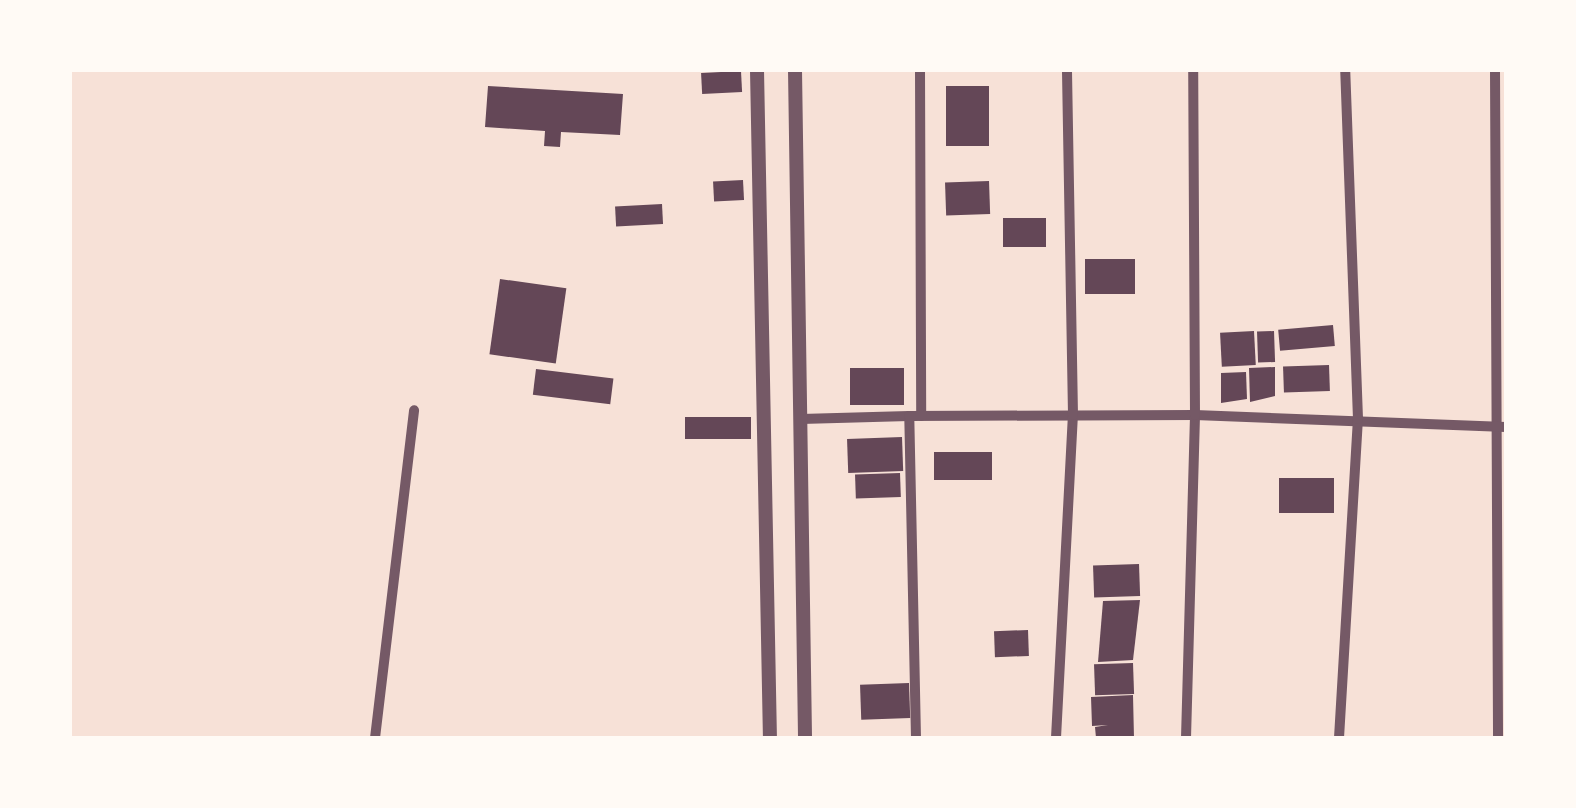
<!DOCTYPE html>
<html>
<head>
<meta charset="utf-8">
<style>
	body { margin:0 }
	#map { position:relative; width:1576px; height:808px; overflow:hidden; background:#f7e1d7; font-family:"Varela Round",sans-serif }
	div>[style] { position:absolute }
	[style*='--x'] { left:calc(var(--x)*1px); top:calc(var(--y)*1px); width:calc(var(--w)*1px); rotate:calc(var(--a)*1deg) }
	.building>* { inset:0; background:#644757; transform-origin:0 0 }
	.minor>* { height:10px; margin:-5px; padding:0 5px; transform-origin:5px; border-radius:5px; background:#755966 }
	.tertiary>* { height:14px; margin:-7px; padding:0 7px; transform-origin:7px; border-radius:7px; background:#755966 }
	span { translate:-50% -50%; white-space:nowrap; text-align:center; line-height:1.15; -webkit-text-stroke:8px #fffaf5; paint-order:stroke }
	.frame { position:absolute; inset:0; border:72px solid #fffaf5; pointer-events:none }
</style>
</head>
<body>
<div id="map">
	<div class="building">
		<div style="left:741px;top:71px;width:21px;height:40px;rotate:87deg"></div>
		<div style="clip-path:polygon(488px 86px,623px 94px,620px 135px,561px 132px,560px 147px,544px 146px,545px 131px,485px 127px)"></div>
		<div style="left:946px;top:86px;width:43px;height:60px"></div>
		<div style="left:743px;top:180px;width:20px;height:30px;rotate:87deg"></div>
		<div style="left:989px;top:181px;width:33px;height:44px;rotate:88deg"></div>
		<div style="left:662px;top:204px;width:20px;height:47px;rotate:87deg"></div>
		<div style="left:1046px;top:218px;width:29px;height:43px;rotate:90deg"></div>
		<div style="left:1135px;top:259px;width:35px;height:50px;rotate:90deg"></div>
		<div style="left:500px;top:279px;width:67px;height:76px;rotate:8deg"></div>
		<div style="left:1333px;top:325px;width:21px;height:55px;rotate:85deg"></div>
		<div style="left:1254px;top:331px;width:34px;height:34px;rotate:87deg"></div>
		<div style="left:1274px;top:331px;width:31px;height:17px;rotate:88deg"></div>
		<div style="left:1329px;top:365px;width:26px;height:46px;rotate:88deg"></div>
		<div style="clip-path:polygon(1275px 367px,1275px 396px,1250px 402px,1249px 368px)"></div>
		<div style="left:904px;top:368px;width:37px;height:54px;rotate:90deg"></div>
		<div style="left:536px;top:369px;width:78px;height:26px;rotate:7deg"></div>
		<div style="clip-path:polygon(1246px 372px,1247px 399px,1221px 403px,1221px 373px)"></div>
		<div style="left:685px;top:417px;width:66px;height:22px"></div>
		<div style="left:902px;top:437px;width:34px;height:55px;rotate:88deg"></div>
		<div style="left:992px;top:452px;width:28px;height:58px;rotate:90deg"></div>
		<div style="left:900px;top:473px;width:24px;height:45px;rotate:88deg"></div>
		<div style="left:1334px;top:478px;width:35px;height:55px;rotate:90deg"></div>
		<div style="left:1139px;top:564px;width:32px;height:46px;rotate:88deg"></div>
		<div style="clip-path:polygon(1140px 600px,1133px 660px,1098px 662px,1103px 601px)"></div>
		<div style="left:1028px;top:630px;width:26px;height:34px;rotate:88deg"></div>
		<div style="left:1133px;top:663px;width:31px;height:39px;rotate:88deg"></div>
		<div style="left:909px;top:683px;width:35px;height:49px;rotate:88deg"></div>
		<div style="clip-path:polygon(1133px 695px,1134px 738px,1096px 738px,1095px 727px,1108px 725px,1092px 726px,1091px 697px)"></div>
	</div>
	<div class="minor">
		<div style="--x:920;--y:70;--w:346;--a:89.8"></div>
		<div style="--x:1495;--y:70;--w:668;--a:89.74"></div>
		<div style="--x:801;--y:419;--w:108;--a:-1.6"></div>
		<div style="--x:375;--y:738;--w:330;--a:-83.2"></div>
		<div style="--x:916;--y:738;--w:322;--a:-91.2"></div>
		<div style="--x:909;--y:416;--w:286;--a:-0.2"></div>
		<div style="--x:1195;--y:415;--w:311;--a:2.2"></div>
		<div style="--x:1056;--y:738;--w:323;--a:-87"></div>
		<div style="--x:1073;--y:415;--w:345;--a:-91"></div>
		<div style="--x:1186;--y:738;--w:323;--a:-88.4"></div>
		<div style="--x:1195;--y:415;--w:345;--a:-90.3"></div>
		<div style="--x:1339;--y:738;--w:320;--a:-86.6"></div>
		<div style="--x:1358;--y:419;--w:349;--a:-92.1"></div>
	</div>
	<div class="tertiary">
		<div style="--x:757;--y:70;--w:668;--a:88.89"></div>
		<div style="--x:795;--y:70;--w:668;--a:89.14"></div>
	</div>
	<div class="frame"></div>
</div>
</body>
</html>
